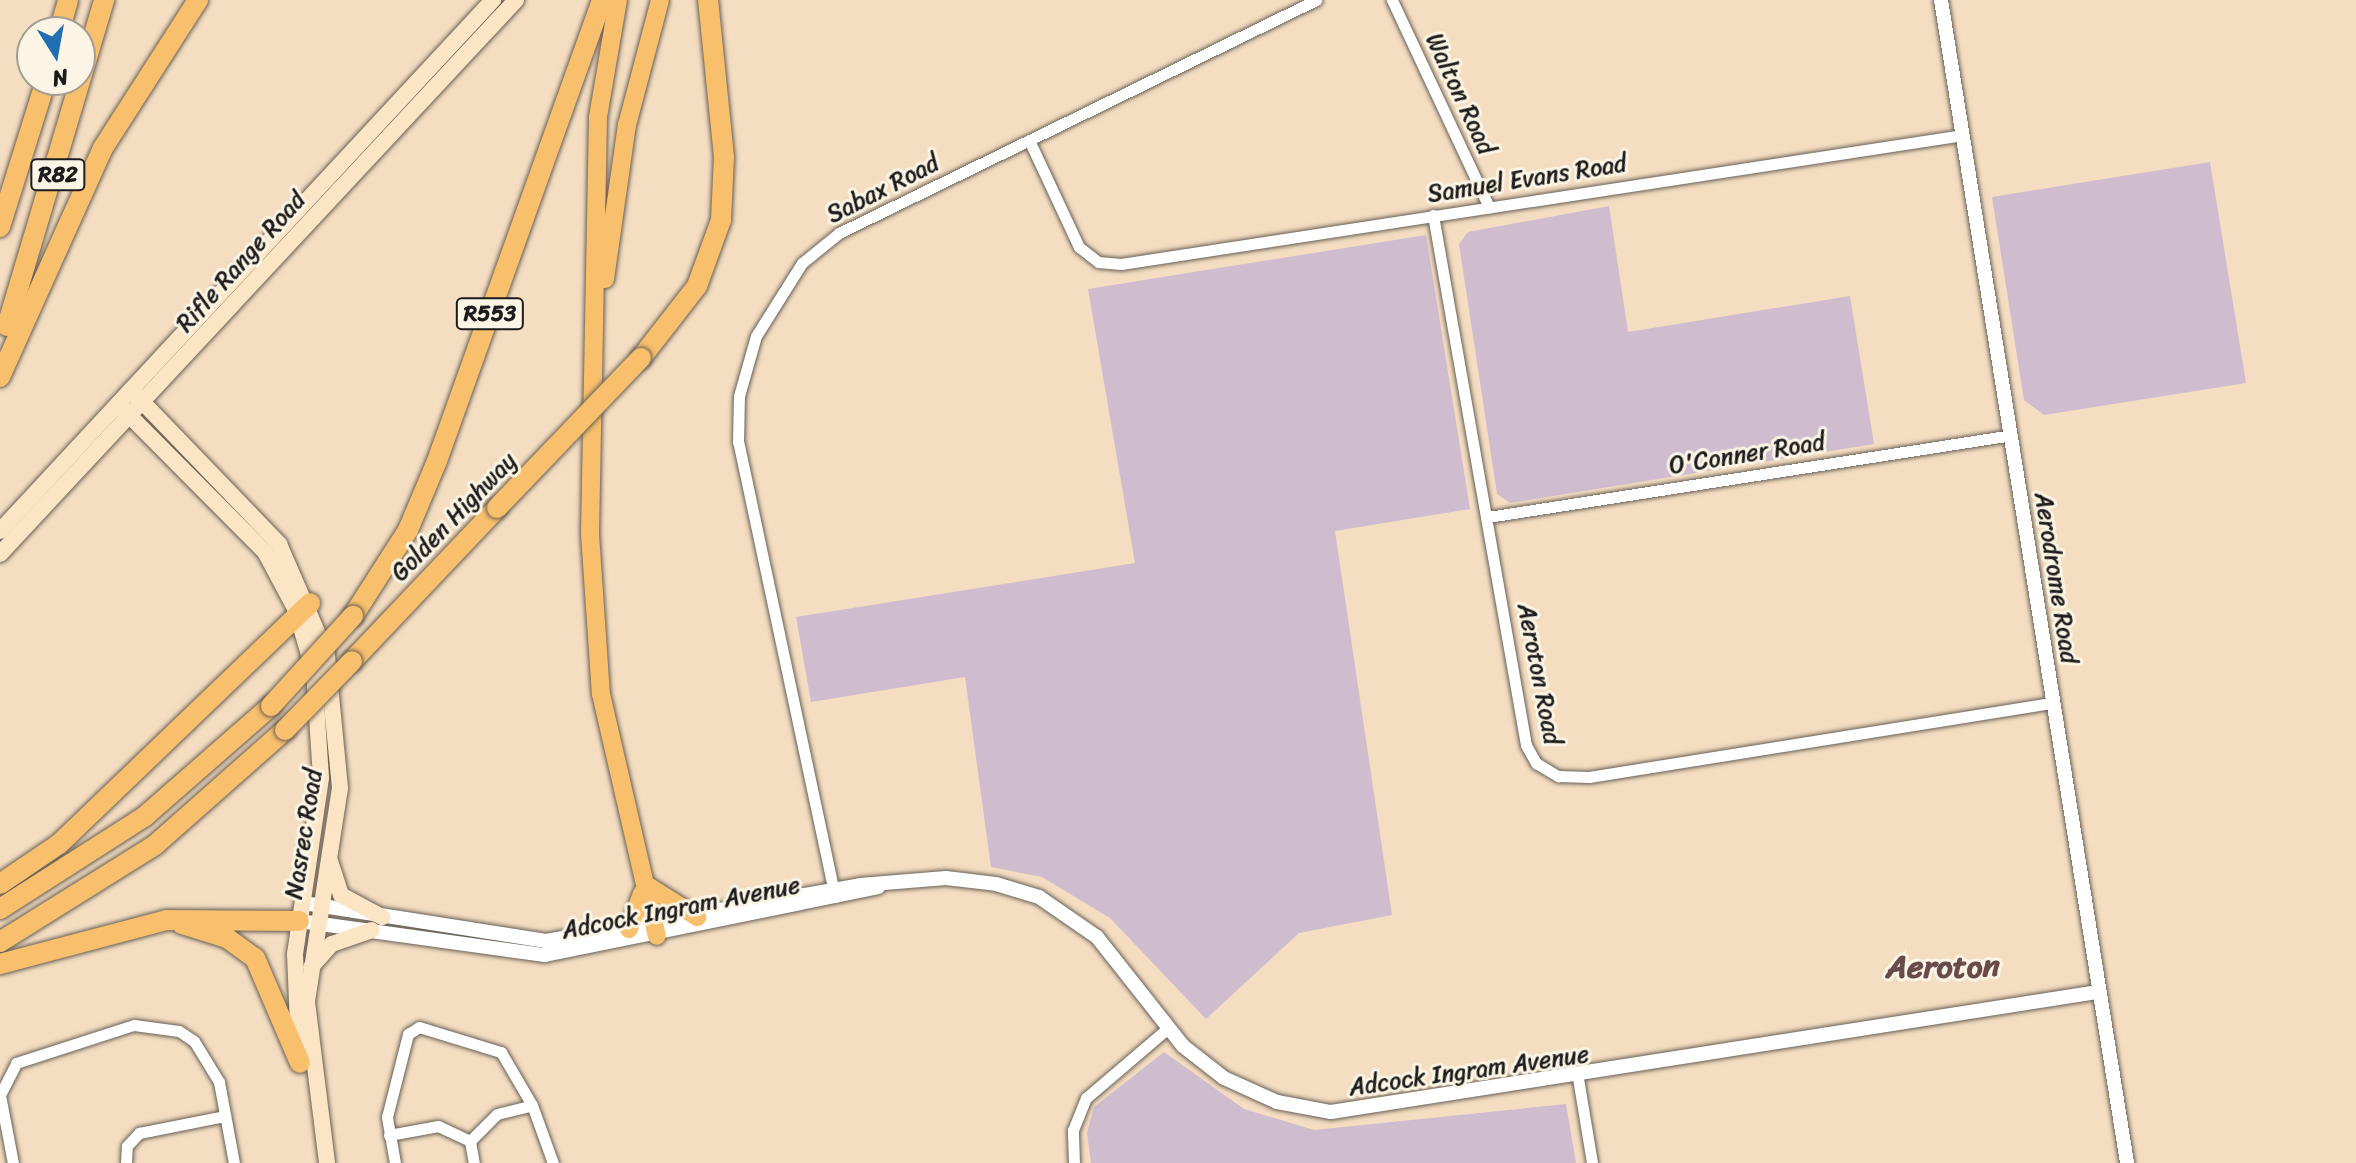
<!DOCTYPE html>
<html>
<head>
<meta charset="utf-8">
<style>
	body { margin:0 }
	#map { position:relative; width:2356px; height:1163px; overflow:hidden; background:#f4ddc1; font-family:Sriracha,sans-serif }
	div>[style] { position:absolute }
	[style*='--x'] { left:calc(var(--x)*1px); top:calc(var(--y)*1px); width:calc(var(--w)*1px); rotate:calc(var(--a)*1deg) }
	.industrial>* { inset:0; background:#cfbdcf }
	.roads { filter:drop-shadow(0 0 2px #686056) drop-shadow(0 0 2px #686056) }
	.minor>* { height:11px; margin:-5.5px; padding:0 5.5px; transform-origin:5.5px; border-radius:5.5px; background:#fff }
	.tertiary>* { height:14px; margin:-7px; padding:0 7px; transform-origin:7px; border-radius:7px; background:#fff }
	.secondary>* { height:16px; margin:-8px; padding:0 8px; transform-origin:8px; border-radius:8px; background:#fce5c4 }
	.primary>* { height:18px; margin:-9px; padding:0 9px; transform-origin:9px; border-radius:9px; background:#f8bf6c }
	.motorway>* { height:20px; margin:-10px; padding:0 10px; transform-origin:10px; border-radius:10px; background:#f8bf6c }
	.bridges { filter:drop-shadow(0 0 2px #686056) drop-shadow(0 0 2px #686056) }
	.motorway-bridge>* { height:20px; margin:-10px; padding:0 10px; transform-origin:10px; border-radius:10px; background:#f8bf6c }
	span { translate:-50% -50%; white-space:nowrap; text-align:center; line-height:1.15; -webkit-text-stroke:6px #fcf5e5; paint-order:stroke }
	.shield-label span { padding:2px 6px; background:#fcf5e5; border:2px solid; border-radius:6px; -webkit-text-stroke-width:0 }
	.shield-label { font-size:22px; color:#1c1c1c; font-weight:700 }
	.street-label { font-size:24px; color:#1c1c1c }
	.district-label { font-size:32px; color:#694b49; font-weight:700 }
	.north { position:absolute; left:16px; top:16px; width:80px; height:80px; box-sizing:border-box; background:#fcf5e5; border:2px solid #a29e95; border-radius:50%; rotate:169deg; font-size:22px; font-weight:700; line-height:32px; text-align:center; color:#1c1c1c }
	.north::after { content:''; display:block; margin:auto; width:28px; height:36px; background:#1f6fb2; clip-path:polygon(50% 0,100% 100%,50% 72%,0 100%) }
</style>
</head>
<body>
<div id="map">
	<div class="industrial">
		<div style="clip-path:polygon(2210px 162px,2246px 383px,2044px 415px,2024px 400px,1992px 197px)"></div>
		<div style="clip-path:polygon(1609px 206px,1628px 332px,1850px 296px,1874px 444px,1510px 503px,1497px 494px,1459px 244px,1468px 232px)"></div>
		<div style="clip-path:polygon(1426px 235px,1470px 509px,1335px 531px,1392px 915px,1299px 933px,1206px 1019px,1110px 918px,1042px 877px,991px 867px,965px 677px,811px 702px,796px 617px,1135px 563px,1088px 289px)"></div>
		<div style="clip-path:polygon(1164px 1052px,1244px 1109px,1314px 1130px,1566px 1104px,1576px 1163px,1091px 1163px,1087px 1133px,1094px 1107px)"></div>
	</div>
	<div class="roads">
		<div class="minor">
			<div style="--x:1392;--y:0;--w:229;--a:64.9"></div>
			<div style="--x:1029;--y:140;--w:118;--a:65"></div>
			<div style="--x:1079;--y:247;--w:24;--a:38"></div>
			<div style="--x:1098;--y:262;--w:23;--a:5"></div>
			<div style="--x:1121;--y:264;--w:852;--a:-8.71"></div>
			<div style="--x:1433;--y:215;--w:538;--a:80.05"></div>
			<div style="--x:1526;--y:745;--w:21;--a:61"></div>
			<div style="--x:1536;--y:763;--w:26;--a:31"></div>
			<div style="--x:1558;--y:776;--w:31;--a:2"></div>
			<div style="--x:1589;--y:777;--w:470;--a:-9.1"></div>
			<div style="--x:1488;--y:517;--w:530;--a:-8.89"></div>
			<div style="--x:835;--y:897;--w:465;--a:-102"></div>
			<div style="--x:738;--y:442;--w:46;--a:-88.8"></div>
			<div style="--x:739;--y:396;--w:62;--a:-74.2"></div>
			<div style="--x:756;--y:336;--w:86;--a:-57.8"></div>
			<div style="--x:802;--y:263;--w:48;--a:-39"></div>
			<div style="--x:839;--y:233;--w:531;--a:-26.03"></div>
			<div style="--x:1578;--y:1078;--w:86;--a:80.6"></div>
			<div style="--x:0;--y:1095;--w:36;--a:-63"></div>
			<div style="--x:16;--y:1063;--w:124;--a:-17.9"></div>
			<div style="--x:134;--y:1025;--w:45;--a:7.6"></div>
			<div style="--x:179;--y:1031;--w:18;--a:34"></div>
			<div style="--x:194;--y:1041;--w:48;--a:58.6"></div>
			<div style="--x:219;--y:1082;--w:82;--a:79.5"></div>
			<div style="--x:0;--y:1095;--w:69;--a:79.2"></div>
			<div style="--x:389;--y:1135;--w:50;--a:-10.4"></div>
			<div style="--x:438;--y:1126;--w:35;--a:25"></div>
			<div style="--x:470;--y:1141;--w:38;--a:-45"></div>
			<div style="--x:497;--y:1114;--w:36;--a:-14"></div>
			<div style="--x:470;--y:1141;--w:22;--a:80"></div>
			<div style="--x:126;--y:1163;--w:17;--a:-87"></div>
			<div style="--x:127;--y:1146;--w:18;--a:-47"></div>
			<div style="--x:139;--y:1133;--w:88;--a:-11.2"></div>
			<div style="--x:395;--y:1163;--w:47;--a:-99.9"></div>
			<div style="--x:387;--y:1117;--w:86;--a:-75.8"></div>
			<div style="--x:408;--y:1034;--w:13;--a:-32"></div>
			<div style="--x:419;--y:1027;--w:86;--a:17"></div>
			<div style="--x:501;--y:1052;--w:61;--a:59.7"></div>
			<div style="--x:532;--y:1105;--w:62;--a:70.1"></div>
			<div style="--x:1074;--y:1163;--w:33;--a:-92"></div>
			<div style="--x:1073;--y:1130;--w:35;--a:-68"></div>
			<div style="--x:1086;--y:1098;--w:109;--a:-40.5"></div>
		</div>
		<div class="tertiary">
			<div style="--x:1941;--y:0;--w:1178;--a:80.91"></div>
			<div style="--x:310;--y:904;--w:239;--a:8.9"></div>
			<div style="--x:546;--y:941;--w:319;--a:-10.1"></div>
			<div style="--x:860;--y:885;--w:86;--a:-4.7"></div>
			<div style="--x:946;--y:878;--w:50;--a:6.8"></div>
			<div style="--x:996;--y:884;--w:45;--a:16.8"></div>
			<div style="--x:1039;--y:897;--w:70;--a:34.6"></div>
			<div style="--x:1097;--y:937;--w:139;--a:51.7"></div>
			<div style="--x:1183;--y:1046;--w:52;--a:38"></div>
			<div style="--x:1224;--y:1078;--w:58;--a:24.4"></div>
			<div style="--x:1277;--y:1102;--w:55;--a:10.5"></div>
			<div style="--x:1331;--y:1112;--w:775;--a:-8.9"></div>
			<div style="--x:299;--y:921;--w:248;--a:7.9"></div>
			<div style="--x:545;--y:955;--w:340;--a:-11.5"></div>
		</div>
		<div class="secondary">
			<div style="--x:131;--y:390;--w:214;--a:46.1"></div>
			<div style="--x:279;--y:544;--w:121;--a:66.6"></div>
			<div style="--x:327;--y:655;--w:134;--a:84.4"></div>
			<div style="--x:340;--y:788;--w:217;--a:98.8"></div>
			<div style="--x:307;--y:1002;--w:162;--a:82.9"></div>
			<div style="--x:118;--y:404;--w:209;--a:45.2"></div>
			<div style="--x:265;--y:552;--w:66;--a:61.9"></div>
			<div style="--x:296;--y:610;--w:65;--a:73.8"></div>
			<div style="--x:314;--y:672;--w:106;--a:86.2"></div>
			<div style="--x:321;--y:778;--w:178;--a:98.4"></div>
			<div style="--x:295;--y:954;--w:97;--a:87.6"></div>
			<div style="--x:0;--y:531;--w:725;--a:-47.13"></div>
			<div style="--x:0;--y:554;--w:757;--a:-47.03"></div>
			<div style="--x:330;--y:861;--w:36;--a:72"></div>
			<div style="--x:341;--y:895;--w:47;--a:28.2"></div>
			<div style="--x:311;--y:967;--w:31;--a:-48"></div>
			<div style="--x:332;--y:944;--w:42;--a:-19.3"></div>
		</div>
		<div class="primary">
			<div style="--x:618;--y:0;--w:119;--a:99.7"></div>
			<div style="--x:598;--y:117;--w:417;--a:91.1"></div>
			<div style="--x:590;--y:534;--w:160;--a:86.1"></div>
			<div style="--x:601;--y:694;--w:248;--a:77"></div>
			<div style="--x:605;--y:279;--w:156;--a:-81.9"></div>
			<div style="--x:627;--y:125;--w:129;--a:-75.2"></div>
			<div style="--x:645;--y:884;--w:62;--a:32.4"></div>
			<div style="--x:629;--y:929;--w:38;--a:-70"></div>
		</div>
		<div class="motorway">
			<div style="--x:59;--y:32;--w:33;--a:-74"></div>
			<div style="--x:0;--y:227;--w:154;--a:-72.6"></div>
			<div style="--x:7;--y:326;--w:340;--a:-73.4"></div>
			<div style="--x:641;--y:358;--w:91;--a:-52.1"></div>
			<div style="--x:697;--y:286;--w:70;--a:-70"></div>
			<div style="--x:721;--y:220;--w:63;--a:-87.3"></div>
			<div style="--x:724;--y:157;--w:158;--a:-95.8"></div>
			<div style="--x:0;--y:377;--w:251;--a:-65.8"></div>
			<div style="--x:103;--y:148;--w:176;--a:-57.3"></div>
			<div style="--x:353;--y:616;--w:102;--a:-57.4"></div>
			<div style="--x:408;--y:530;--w:75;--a:-67.2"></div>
			<div style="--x:437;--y:461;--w:490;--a:-70.3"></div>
			<div style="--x:352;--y:661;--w:211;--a:-46.5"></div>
			<div style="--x:0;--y:884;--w:71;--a:-34.1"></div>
			<div style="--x:59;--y:844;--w:348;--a:-43.8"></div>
			<div style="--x:0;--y:909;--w:171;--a:-32.6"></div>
			<div style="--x:144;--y:817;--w:169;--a:-41.2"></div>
			<div style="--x:182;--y:924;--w:47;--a:17.3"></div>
			<div style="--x:227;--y:938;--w:34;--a:36"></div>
			<div style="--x:255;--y:958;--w:114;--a:66.8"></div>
			<div style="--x:0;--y:942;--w:183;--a:-32"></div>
			<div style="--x:155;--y:845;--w:174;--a:-41.5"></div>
			<div style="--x:0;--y:964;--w:172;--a:-14.8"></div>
			<div style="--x:166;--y:920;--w:133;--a:0.4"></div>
		</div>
	</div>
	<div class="bridges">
		<div class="motorway-bridge">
			<div style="--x:497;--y:508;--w:208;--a:-46.2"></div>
			<div style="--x:271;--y:706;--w:122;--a:-47.7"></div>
			<div style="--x:285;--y:730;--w:96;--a:-45.8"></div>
		</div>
	</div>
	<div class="shield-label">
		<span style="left:58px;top:175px">R82</span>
		<span style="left:490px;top:314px">R553</span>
	</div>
	<div class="street-label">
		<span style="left:1460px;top:94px;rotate:65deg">Walton Road</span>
		<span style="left:1527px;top:179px;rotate:-9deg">Samuel Evans Road</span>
		<span style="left:883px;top:189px;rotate:-27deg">Sabax Road</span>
		<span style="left:241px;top:262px;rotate:-48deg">Rifle Range Road</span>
		<span style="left:1747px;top:454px;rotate:-9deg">O'Conner Road</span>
		<span style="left:454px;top:517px;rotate:-46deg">Golden Highway</span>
		<span style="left:2056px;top:578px;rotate:81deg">Aerodrome Road</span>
		<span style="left:1539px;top:674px;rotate:79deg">Aeroton Road</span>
		<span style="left:304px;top:834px;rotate:-81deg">Nasrec Road</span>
		<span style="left:681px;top:908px;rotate:-11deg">Adcock Ingram Avenue</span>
		<span style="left:1469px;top:1071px;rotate:-8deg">Adcock Ingram Avenue</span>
	</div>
	<div class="district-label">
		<span style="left:1943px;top:967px">Aeroton</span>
	</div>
	<div class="north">N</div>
</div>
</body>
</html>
